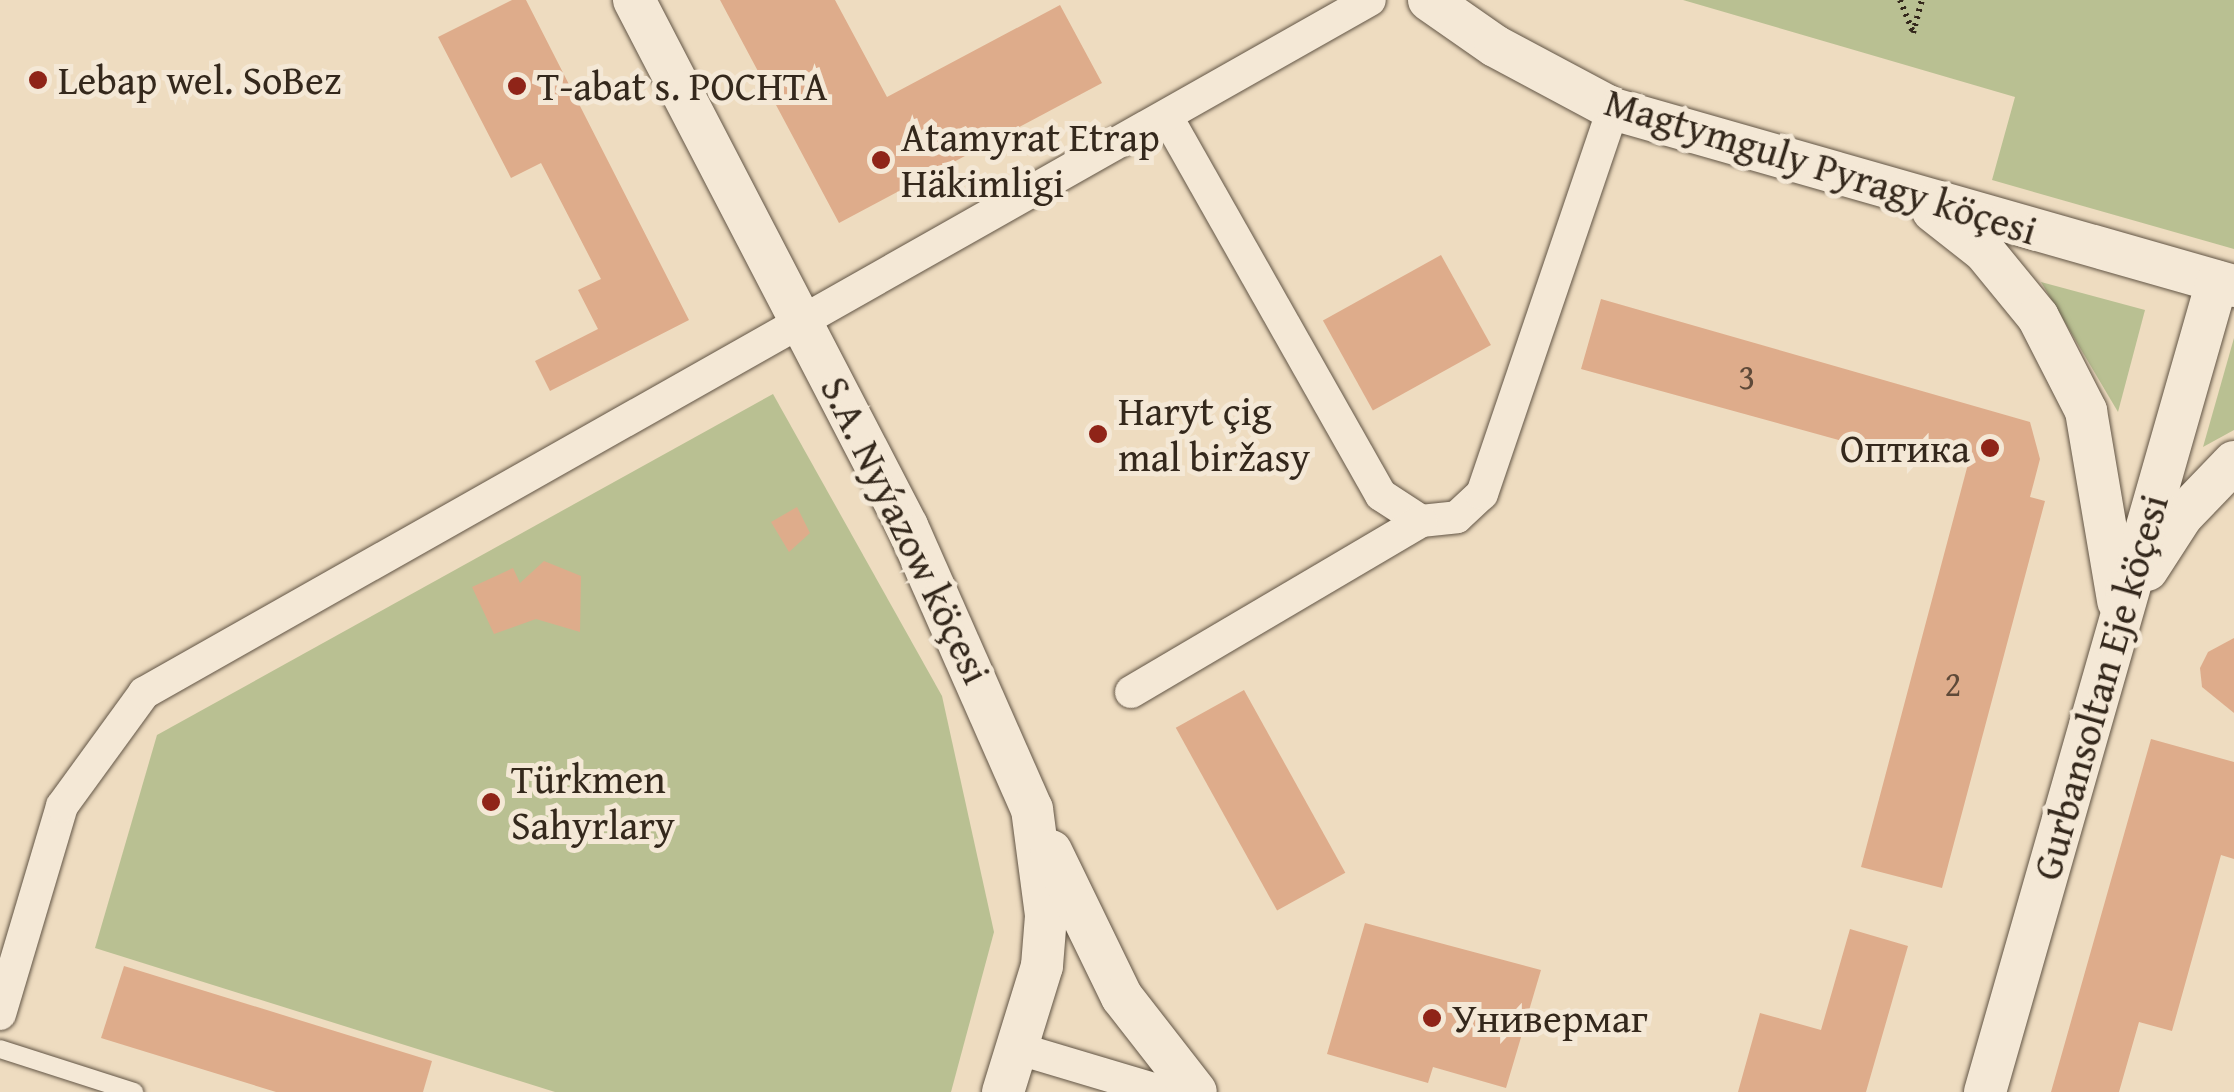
<!DOCTYPE html>
<html>
<head>
<meta charset="utf-8">
<style>
	body { margin:0 }
	#map { position:relative; width:2234px; height:1092px; overflow:hidden; background:#eedcc0; font-family:"Gentium Book Plus",serif }
	div>[style] { position:absolute }
	[style*='--x'] { left:calc(var(--x)*1px); top:calc(var(--y)*1px); width:calc(var(--w)*1px); rotate:calc(var(--a)*1deg) }
	.green>* { inset:0; background:#b9c092 }
	.building>* { inset:0; background:#deac8b; transform-origin:0 0 }
	.path>* { height:6px; margin-top:-3px; transform-origin:0; background:repeating-linear-gradient(90deg,#34281c 0 2.5px,transparent 0 7.5px) }
	.roads { filter:drop-shadow(0 0 2px #625545) drop-shadow(0 0 2px #625545) }
	.service>* { height:18px; margin:-9px; padding:0 9px; transform-origin:9px; border-radius:9px; background:#f4e8d6 }
	.minor>* { height:32px; margin:-16px; padding:0 16px; transform-origin:16px; border-radius:16px; background:#f4e8d6 }
	.tertiary>* { height:42px; margin:-21px; padding:0 21px; transform-origin:21px; border-radius:21px; background:#f4e8d6 }
	.dots>* { width:28px; height:28px; translate:-50% -50%; box-sizing:border-box; border:5px solid #f4e8d6; border-radius:50% }
	span { translate:-50% -50%; white-space:nowrap; text-align:center; line-height:1.15; -webkit-text-stroke:10px #f4e8d6; paint-order:stroke }
	.number-label { font-size:35px; color:#5e4938 }
	.number-label span { -webkit-text-stroke-width:0 }
	.poi-label { font-size:40px; color:#34281c }
	.left { translate:0 -50%; text-align:left }
	.right { translate:-100% -50%; text-align:right }
	.street-label { font-size:40px; color:#34281c }
</style>
</head>
<body>
<div id="map">
	<div class="green">
		<div style="clip-path:polygon(1683px 0,2234px 0,2234px 249px,1992px 180px,2015px 97px)"></div>
		<div style="clip-path:polygon(2041px 282px,2145px 310px,2118px 412px)"></div>
		<div style="clip-path:polygon(2234px 338px,2234px 430px,2203px 447px)"></div>
		<div style="clip-path:polygon(773px 394px,942px 696px,994px 932px,951px 1092px,555px 1092px,95px 948px,157px 735px)"></div>
	</div>
	<div class="building">
		<div style="clip-path:polygon(512px 0,526px 0,689px 320px,550px 391px,535px 361px,598px 329px,578px 290px,601px 279px,541px 163px,511px 178px,438px 37px)"></div>
		<div style="clip-path:polygon(720px 0,835px 0,887px 97px,1060px 5px,1102px 83px,839px 223px)"></div>
		<div style="left:1441px;top:255px;width:103px;height:135px;rotate:61deg"></div>
		<div style="clip-path:polygon(1601px 299px,2030px 422px,2040px 459px,2030px 497px,2045px 501px,1942px 888px,1861px 867px,1968px 464px,1896px 446px,1893px 455px,1581px 369px)"></div>
		<div style="clip-path:polygon(797px 507px,810px 533px,789px 552px,771px 522px)"></div>
		<div style="clip-path:polygon(544px 561px,581px 576px,580px 632px,536px 619px,494px 634px,472px 587px,513px 568px,520px 583px)"></div>
		<div style="clip-path:polygon(2234px 638px,2234px 713px,2202px 687px,2200px 668px,2208px 652px)"></div>
		<div style="left:1244px;top:690px;width:209px;height:78px;rotate:61deg"></div>
		<div style="clip-path:polygon(2151px 739px,2234px 762px,2234px 859px,2221px 855px,2172px 1031px,2139px 1022px,2119px 1092px,2051px 1092px)"></div>
		<div style="clip-path:polygon(1365px 923px,1541px 970px,1506px 1088px,1433px 1067px,1428px 1083px,1327px 1054px)"></div>
		<div style="clip-path:polygon(1850px 929px,1908px 946px,1866px 1092px,1738px 1092px,1760px 1013px,1821px 1030px)"></div>
		<div style="clip-path:polygon(124px 966px,432px 1061px,423px 1092px,276px 1092px,101px 1038px)"></div>
	</div>
	<div class="path">
		<div style="--x:1900;--y:0;--w:35;--a:68"></div>
		<div style="--x:1913;--y:33;--w:34;--a:-75"></div>
	</div>
	<div class="roads">
		<div class="service">
			<div style="--x:0;--y:1049;--w:141;--a:17.8"></div>
		</div>
		<div class="minor">
			<div style="--x:1167;--y:117;--w:434;--a:60.5"></div>
			<div style="--x:1381;--y:495;--w:48;--a:33"></div>
			<div style="--x:1421;--y:521;--w:36;--a:-6"></div>
			<div style="--x:1457;--y:517;--w:34;--a:-43"></div>
			<div style="--x:1482;--y:494;--w:407;--a:-71.2"></div>
			<div style="--x:1131;--y:692;--w:337;--a:-30.5"></div>
			<div style="--x:0;--y:1014;--w:217;--a:-73.4"></div>
			<div style="--x:62;--y:806;--w:140;--a:-54"></div>
			<div style="--x:144;--y:693;--w:1408;--a:-29.48"></div>
			<div style="--x:1016;--y:1048;--w:154;--a:16.6"></div>
		</div>
		<div class="tertiary">
			<div style="--x:634;--y:0;--w:593;--a:62.57"></div>
			<div style="--x:907;--y:526;--w:309;--a:66.2"></div>
			<div style="--x:1032;--y:809;--w:108;--a:82.5"></div>
			<div style="--x:1046;--y:916;--w:50;--a:94.6"></div>
			<div style="--x:1042;--y:966;--w:132;--a:107.2"></div>
			<div style="--x:1429;--y:0;--w:80;--a:34.9"></div>
			<div style="--x:1495;--y:46;--w:134;--a:28.1"></div>
			<div style="--x:1613;--y:109;--w:646;--a:15.91"></div>
			<div style="--x:1933;--y:211;--w:65;--a:38.1"></div>
			<div style="--x:1984;--y:251;--w:85;--a:50.7"></div>
			<div style="--x:2038;--y:317;--w:106;--a:62.9"></div>
			<div style="--x:2086;--y:411;--w:193;--a:80.4"></div>
			<div style="--x:2147;--y:570;--w:64;--a:-57.1"></div>
			<div style="--x:2182;--y:516;--w:75;--a:-46.1"></div>
			<div style="--x:1051;--y:851;--w:162;--a:64.1"></div>
			<div style="--x:1122;--y:997;--w:120;--a:52.1"></div>
			<div style="--x:1985;--y:1092;--w:843;--a:-74.02"></div>
		</div>
	</div>
	<div class="dots">
		<div style="left:38px;top:80px;background:#8f2418"></div>
		<div style="left:517px;top:86px;background:#8f2418"></div>
		<div style="left:881px;top:160px;background:#8f2418"></div>
		<div style="left:1098px;top:434px;background:#8f2418"></div>
		<div style="left:1990px;top:448px;background:#8f2418"></div>
		<div style="left:491px;top:802px;background:#8f2418"></div>
		<div style="left:1432px;top:1018px;background:#8f2418"></div>
	</div>
	<div class="number-label">
		<span style="left:1747px;top:377px">3</span>
		<span style="left:1953px;top:684px">2</span>
	</div>
	<div class="poi-label">
		<span class="left" style="left:58px;top:80px">Lebap wel. SoBez</span>
		<span class="left" style="left:537px;top:86px">T-abat s. POCHTA</span>
		<span class="left" style="left:901px;top:160px">Atamyrat Etrap<br>Häkimligi</span>
		<span class="left" style="left:1118px;top:434px">Haryt çig<br>mal biržasy</span>
		<span class="right" style="left:1970px;top:448px">Оптика</span>
		<span class="left" style="left:511px;top:802px">Türkmen<br>Sahyrlary</span>
		<span class="left" style="left:1452px;top:1018px">Универмаг</span>
	</div>
	<div class="street-label">
		<span style="left:1821px;top:166px;rotate:17deg">Magtymguly Pyragy köçesi</span>
		<span style="left:906px;top:530px;rotate:64deg">S.A. Nyýazow köçesi</span>
		<span style="left:2100px;top:687px;rotate:-74deg">Gurbansoltan Eje köçesi</span>
	</div>
</div>
</body>
</html>
